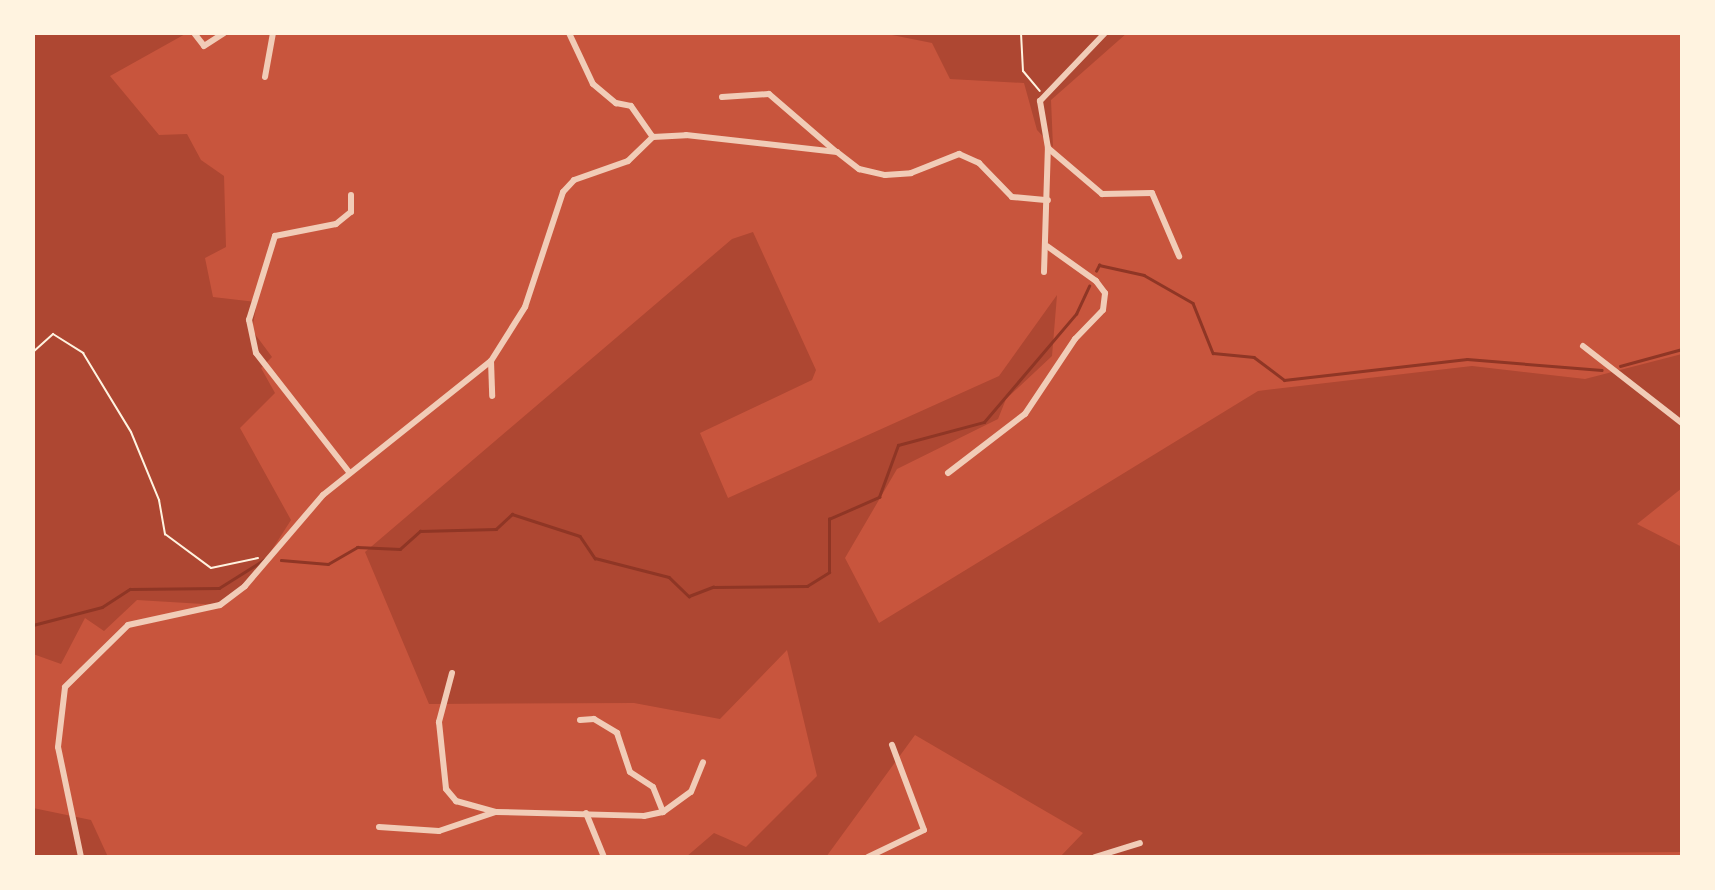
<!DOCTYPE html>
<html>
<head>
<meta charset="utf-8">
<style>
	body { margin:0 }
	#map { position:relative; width:1715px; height:890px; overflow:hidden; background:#c8553d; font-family:"Space Grotesk",sans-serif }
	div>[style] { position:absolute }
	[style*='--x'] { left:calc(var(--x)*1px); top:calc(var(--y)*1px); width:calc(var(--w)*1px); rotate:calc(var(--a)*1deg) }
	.green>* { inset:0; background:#ae4732 }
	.stream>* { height:2.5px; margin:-1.25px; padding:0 1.25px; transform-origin:1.25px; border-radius:1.25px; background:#8f3625 }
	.path>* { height:2px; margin:-1px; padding:0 1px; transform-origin:1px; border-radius:1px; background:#fff3e0 }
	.minor>* { height:6px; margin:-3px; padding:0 3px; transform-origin:3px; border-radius:3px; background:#f1ccb7 }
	span { translate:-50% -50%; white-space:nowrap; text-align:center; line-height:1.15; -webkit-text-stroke:5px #fff3e0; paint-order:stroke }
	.frame { position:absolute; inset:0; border:35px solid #fff3e0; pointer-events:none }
</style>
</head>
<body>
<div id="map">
	<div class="green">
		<div style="clip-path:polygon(33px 33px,187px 33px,110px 76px,159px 135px,187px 134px,201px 160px,224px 176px,226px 247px,205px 258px,213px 297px,257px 302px,252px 330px,272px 357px,261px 368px,275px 393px,240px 428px,291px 520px,259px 570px,220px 605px,137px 600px,104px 631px,85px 618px,61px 664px,33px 654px)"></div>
		<div style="clip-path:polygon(882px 33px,1127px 33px,1051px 100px,1053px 147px,1037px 130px,1024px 83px,950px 79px,932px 43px)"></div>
		<div style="clip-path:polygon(753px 232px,816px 370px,812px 380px,700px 433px,728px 498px,999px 376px,1057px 295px,1052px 356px,1006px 399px,998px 419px,897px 469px,845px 558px,879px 623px,1258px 391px,1472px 366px,1585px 379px,1682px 354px,1682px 488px,1637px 524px,1682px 547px,1682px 852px,1060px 857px,1083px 833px,915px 735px,826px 857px,686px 857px,714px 833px,746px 847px,817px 776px,787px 650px,720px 719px,634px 703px,429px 704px,365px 552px,732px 239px)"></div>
		<div style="clip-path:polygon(33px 808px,91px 820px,108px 857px,33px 857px)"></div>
	</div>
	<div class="stream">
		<div style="--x:1096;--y:271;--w:7;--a:-63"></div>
		<div style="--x:1099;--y:265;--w:46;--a:12.5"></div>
		<div style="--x:1144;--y:275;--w:56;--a:29.7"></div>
		<div style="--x:1193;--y:303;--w:54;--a:68.2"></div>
		<div style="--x:1213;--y:353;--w:41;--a:5.6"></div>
		<div style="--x:1254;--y:357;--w:38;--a:37"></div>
		<div style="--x:1284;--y:380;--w:184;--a:-6.5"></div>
		<div style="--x:1467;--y:359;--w:135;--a:4.7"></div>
		<div style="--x:1620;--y:366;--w:64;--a:-15.3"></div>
		<div style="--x:281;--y:560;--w:47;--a:4.9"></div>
		<div style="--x:328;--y:564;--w:34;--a:-30"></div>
		<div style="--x:357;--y:547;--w:43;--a:2.7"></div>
		<div style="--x:400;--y:549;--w:27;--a:-42"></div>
		<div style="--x:420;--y:531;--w:76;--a:-1.5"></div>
		<div style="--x:496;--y:529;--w:22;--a:-43"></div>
		<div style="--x:512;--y:514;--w:71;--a:17.9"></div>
		<div style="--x:580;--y:536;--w:27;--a:56"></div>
		<div style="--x:595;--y:558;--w:76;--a:14.4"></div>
		<div style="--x:669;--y:577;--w:28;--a:44"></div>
		<div style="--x:689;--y:596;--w:26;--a:-21"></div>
		<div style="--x:713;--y:587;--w:94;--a:-0.6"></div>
		<div style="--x:807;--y:586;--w:26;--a:-32"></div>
		<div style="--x:829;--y:572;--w:53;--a:-90"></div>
		<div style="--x:829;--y:519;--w:55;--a:-23.7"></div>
		<div style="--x:879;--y:497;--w:55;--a:-69.9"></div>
		<div style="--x:898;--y:445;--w:89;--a:-15"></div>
		<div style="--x:984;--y:422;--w:142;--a:-49.6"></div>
		<div style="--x:1076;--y:314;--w:31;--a:-65"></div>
		<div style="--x:33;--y:625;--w:71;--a:-14.6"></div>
		<div style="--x:102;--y:607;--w:33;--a:-33"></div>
		<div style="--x:130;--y:589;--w:89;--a:-0.6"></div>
		<div style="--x:219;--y:588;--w:54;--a:-32.2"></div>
	</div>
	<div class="path">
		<div style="--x:1021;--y:33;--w:38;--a:87"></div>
		<div style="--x:1023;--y:71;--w:26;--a:50"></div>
		<div style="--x:33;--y:352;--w:27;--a:-42"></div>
		<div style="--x:53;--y:334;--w:36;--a:32"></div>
		<div style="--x:83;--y:353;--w:92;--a:58.7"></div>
		<div style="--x:131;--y:432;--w:74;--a:67.6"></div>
		<div style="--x:159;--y:500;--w:35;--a:80"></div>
		<div style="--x:165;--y:534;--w:57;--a:36.5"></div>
		<div style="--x:211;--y:568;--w:48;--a:-12"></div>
	</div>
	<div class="minor">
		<div style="--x:194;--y:33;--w:16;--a:52"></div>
		<div style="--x:204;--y:46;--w:24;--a:-33"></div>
		<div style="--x:569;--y:33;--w:56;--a:64.8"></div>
		<div style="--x:593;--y:84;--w:30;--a:40"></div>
		<div style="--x:616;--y:103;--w:15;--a:11"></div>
		<div style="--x:631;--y:106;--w:38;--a:55"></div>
		<div style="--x:265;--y:77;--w:45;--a:-79.7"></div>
		<div style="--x:722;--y:97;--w:47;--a:-3.7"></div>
		<div style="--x:769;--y:94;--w:87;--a:40.8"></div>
		<div style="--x:1048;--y:148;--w:71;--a:40.4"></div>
		<div style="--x:1102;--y:194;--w:50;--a:-1.1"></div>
		<div style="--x:1152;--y:193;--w:69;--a:66.8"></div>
		<div style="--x:1044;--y:272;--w:124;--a:-88.2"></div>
		<div style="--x:1048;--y:148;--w:48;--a:-99.7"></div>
		<div style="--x:1040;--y:101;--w:94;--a:-46.3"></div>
		<div style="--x:1583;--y:346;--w:125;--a:37.9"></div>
		<div style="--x:491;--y:361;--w:35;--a:88"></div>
		<div style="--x:349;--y:472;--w:151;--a:-128"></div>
		<div style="--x:256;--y:353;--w:34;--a:-102"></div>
		<div style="--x:249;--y:320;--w:88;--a:-72.8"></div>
		<div style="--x:275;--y:236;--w:62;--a:-11.1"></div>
		<div style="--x:336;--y:224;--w:19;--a:-39"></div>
		<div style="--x:351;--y:212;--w:17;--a:-90"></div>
		<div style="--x:948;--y:473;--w:97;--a:-37.5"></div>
		<div style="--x:1025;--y:414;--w:90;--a:-56.3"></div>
		<div style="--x:1075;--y:339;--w:40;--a:-46"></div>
		<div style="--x:1103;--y:310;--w:17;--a:-83"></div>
		<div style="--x:1105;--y:293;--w:15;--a:-127"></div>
		<div style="--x:1096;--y:281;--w:60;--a:-144.5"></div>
		<div style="--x:452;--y:673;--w:51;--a:104.9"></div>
		<div style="--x:439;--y:722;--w:67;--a:84"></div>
		<div style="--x:446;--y:789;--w:16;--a:50"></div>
		<div style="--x:456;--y:801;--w:41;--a:15.4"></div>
		<div style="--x:496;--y:812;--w:148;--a:1.5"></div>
		<div style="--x:644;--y:816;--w:19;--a:-12"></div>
		<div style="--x:663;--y:812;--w:34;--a:-36"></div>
		<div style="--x:691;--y:792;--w:32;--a:-68"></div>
		<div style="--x:580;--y:720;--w:14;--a:-4"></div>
		<div style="--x:594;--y:719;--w:27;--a:31"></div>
		<div style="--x:617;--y:733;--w:41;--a:71.6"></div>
		<div style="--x:630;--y:772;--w:27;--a:33"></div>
		<div style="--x:653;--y:787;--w:27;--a:68"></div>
		<div style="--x:586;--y:813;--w:48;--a:67.8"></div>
		<div style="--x:379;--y:827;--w:60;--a:3.8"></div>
		<div style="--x:439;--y:831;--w:59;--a:-18.7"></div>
		<div style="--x:81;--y:857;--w:112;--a:-101.8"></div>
		<div style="--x:58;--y:747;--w:60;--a:-83.3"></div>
		<div style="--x:65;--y:687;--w:88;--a:-44.5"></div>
		<div style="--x:128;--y:625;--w:94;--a:-12.3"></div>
		<div style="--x:220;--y:605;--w:31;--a:-37"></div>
		<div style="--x:245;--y:586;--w:120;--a:-49.4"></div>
		<div style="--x:323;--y:495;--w:215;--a:-38.6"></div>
		<div style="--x:491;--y:361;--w:64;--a:-57.8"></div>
		<div style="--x:525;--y:307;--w:121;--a:-71.7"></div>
		<div style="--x:563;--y:192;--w:16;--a:-47"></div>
		<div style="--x:574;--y:180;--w:57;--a:-19.4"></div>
		<div style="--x:628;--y:161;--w:35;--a:-44"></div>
		<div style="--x:653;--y:137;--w:33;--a:-3"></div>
		<div style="--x:686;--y:135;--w:152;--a:6.4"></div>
		<div style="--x:837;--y:152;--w:28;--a:38"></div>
		<div style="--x:859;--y:169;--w:27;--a:13"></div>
		<div style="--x:885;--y:175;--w:26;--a:-4"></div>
		<div style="--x:911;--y:173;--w:52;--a:-21.6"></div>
		<div style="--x:959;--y:154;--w:22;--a:24"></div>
		<div style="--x:979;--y:163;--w:47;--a:45.9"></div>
		<div style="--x:1012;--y:197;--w:36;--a:5"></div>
		<div style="--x:868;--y:857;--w:62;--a:-25.7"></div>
		<div style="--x:924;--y:830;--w:91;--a:-110.6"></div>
		<div style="--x:1095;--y:857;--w:47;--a:-17.3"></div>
	</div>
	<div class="frame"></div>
</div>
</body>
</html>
